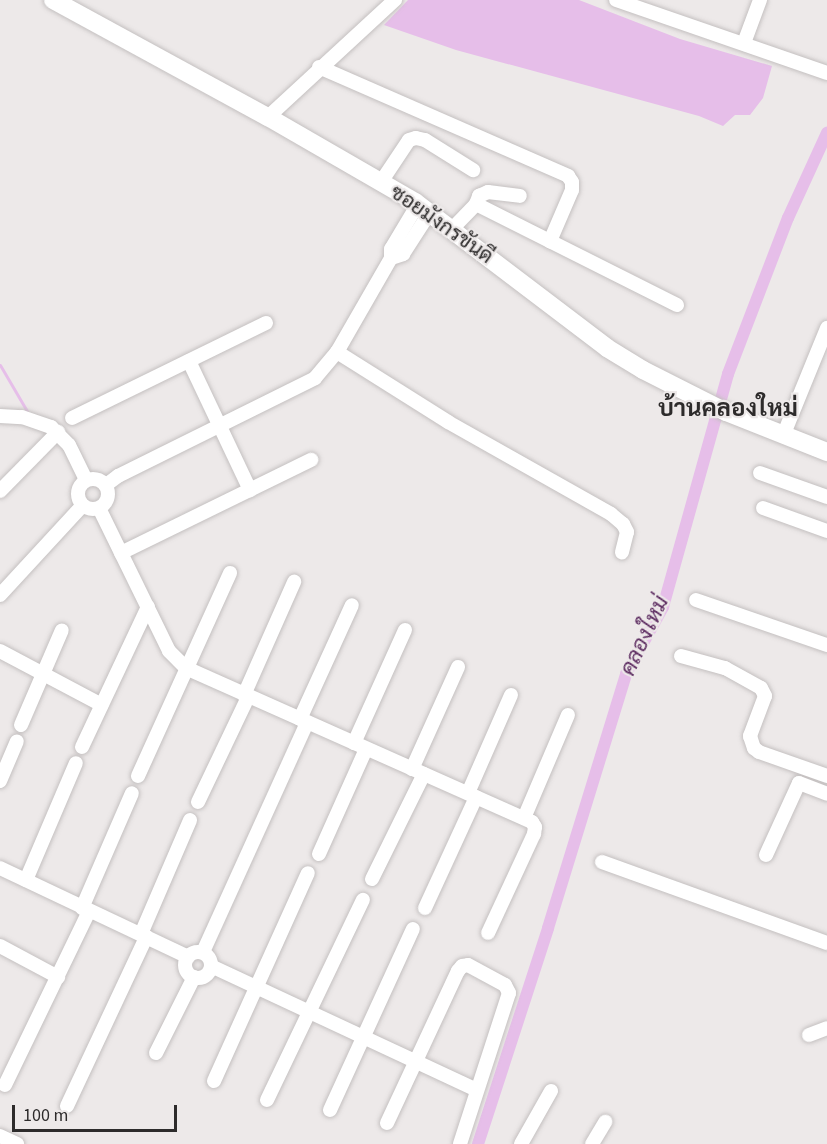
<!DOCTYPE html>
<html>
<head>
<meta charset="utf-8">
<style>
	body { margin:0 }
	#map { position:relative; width:827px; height:1144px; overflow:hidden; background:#ede9e9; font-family:"Source Sans 3",Sarabun,sans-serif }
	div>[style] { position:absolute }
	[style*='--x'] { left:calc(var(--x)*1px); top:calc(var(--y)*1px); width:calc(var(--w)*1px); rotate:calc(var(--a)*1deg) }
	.water>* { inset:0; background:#e6bee9 }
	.stream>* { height:3px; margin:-1.5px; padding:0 1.5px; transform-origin:1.5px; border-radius:1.5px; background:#e6bee9 }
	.canal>* { height:12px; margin:-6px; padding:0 6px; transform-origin:6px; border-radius:6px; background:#e6bee9 }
	.roads { filter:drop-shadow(0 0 2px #c4c0c0) drop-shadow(0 0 2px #c4c0c0) }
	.street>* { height:14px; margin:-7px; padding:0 7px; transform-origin:7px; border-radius:7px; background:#fff }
	.street>.ring { margin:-7px; padding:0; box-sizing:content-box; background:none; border:14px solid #fff; border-radius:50% }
	.secondary>* { height:18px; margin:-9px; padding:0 9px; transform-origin:9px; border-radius:9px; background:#fff }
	span { translate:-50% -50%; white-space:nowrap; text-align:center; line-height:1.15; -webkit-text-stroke:4.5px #ede9e9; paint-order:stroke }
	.street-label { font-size:21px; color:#2d2b2b }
	.water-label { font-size:22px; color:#5d2c61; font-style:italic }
	.quarter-label { font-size:24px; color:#2d2b2b; font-weight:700 }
	.scale { position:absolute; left:12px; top:1105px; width:165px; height:27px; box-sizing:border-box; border:3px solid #2d2b2b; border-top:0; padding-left:8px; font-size:18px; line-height:21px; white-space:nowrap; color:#2d2b2b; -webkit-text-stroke:4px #ede9e9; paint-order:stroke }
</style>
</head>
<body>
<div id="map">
	<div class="water">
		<div style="clip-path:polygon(408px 0,579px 0,680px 39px,772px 66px,763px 98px,750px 115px,735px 115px,723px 126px,699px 116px,456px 50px,384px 25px)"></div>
	</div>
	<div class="stream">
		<div style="--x:0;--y:365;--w:53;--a:59.6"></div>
	</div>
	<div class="canal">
		<div style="--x:478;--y:1144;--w:227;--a:-72"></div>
		<div style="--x:548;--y:928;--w:266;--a:-72.9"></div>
		<div style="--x:626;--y:674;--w:77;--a:-61.1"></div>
		<div style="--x:663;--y:607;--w:242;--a:-74.4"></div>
		<div style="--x:728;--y:374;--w:167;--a:-69"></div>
		<div style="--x:788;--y:218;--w:94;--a:-65.4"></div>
	</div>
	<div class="roads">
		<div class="street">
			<div style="--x:616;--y:0;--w:223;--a:19.1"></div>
			<div style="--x:744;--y:43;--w:46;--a:-69.6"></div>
			<div style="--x:319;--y:67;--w:272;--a:23.6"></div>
			<div style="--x:568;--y:176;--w:7;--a:56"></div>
			<div style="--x:572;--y:182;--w:8;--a:90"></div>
			<div style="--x:572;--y:190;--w:56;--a:113.3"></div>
			<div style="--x:268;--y:117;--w:173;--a:-42.7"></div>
			<div style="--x:381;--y:182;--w:50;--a:-56.3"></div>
			<div style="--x:409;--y:140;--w:7;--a:-16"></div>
			<div style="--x:416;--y:138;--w:9;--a:13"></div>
			<div style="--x:425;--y:140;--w:57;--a:32"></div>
			<div style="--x:476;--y:204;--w:9;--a:-69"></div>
			<div style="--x:479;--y:196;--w:10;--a:-24"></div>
			<div style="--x:488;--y:192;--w:32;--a:7"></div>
			<div style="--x:452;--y:229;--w:35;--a:-46"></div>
			<div style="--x:476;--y:204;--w:225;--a:26.7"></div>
			<div style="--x:391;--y:258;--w:13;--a:-18"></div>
			<div style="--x:403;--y:254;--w:50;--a:-57.3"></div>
			<div style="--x:337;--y:352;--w:131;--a:32.2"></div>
			<div style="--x:448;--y:422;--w:187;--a:29.4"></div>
			<div style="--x:611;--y:514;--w:16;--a:40"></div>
			<div style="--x:623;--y:524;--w:9;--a:63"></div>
			<div style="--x:627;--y:532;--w:21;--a:104"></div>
			<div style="--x:189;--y:361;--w:143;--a:64.7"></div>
			<div style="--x:0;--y:416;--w:22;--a:3"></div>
			<div style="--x:22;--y:417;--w:31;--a:19"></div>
			<div style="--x:51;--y:427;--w:25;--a:45"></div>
			<div style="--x:69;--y:445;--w:39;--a:64"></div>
			<div style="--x:72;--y:418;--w:216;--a:-26.1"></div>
			<div style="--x:783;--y:436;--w:117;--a:-67.8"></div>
			<div style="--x:760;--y:473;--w:71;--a:19.7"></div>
			<div class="ring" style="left:78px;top:479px;width:16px;height:16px"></div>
			<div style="--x:106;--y:485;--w:15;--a:-37"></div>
			<div style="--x:118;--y:476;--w:220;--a:-26.4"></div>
			<div style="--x:315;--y:378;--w:34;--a:-50"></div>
			<div style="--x:337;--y:352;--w:108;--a:-60.1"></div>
			<div style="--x:391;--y:258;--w:9;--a:-90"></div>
			<div style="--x:391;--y:249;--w:52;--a:-59"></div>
			<div style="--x:0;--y:491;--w:83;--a:-45.5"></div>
			<div style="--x:99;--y:508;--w:159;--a:63.9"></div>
			<div style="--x:169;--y:651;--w:24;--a:45"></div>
			<div style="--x:186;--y:668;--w:379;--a:24"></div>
			<div style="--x:532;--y:822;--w:6;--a:59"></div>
			<div style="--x:535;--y:827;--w:7;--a:98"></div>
			<div style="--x:534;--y:834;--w:109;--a:114.9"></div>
			<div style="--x:763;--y:508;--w:68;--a:19.8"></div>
			<div style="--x:121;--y:553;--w:212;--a:-26.1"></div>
			<div style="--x:0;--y:595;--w:122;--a:-47.3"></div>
			<div style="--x:696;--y:600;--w:139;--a:19"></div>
			<div style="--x:0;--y:651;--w:115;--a:27.9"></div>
			<div style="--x:681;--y:656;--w:46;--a:15.3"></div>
			<div style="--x:725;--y:668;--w:41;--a:29.1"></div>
			<div style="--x:761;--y:688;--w:9;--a:63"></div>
			<div style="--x:765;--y:696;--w:43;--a:110.6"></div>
			<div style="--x:750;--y:736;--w:13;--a:72"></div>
			<div style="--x:754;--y:748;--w:6;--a:39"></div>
			<div style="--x:759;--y:752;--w:72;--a:19.4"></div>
			<div style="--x:244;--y:695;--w:124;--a:-66.1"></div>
			<div style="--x:300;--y:719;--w:125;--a:-65.5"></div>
			<div style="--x:21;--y:725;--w:103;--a:-66.7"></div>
			<div style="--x:354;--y:743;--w:124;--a:-65.7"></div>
			<div style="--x:82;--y:747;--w:155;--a:-64.8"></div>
			<div style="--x:412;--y:769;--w:112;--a:-65.7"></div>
			<div style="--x:138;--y:776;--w:223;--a:-65.6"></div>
			<div style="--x:0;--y:781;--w:43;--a:-67"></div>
			<div style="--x:468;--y:793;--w:107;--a:-66.3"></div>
			<div style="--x:198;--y:802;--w:116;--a:-64.5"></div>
			<div style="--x:524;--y:818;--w:112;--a:-66.9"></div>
			<div style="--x:319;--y:854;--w:115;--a:-65.9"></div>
			<div style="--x:766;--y:855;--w:79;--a:-65.4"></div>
			<div style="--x:799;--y:783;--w:30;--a:21"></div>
			<div style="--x:602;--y:862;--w:239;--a:19.8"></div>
			<div style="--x:0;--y:868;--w:208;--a:25.3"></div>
			<div style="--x:372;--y:879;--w:117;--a:-63.7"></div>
			<div style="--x:26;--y:880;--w:127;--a:-66.9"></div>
			<div style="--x:82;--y:908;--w:125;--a:-66.5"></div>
			<div style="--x:425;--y:908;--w:122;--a:-65.3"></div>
			<div style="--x:141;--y:934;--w:124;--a:-66.7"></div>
			<div style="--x:0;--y:946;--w:66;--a:28.1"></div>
			<div class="ring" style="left:185px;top:952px;width:12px;height:12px"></div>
			<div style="--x:203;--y:952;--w:252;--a:-65.6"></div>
			<div style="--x:211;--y:966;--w:293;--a:25"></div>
			<div style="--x:809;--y:1035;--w:19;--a:-21"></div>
			<div style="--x:156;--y:1053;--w:85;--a:-63.4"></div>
			<div style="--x:214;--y:1081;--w:228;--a:-65.7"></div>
			<div style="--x:5;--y:1085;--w:193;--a:-64.2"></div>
			<div style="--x:267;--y:1100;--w:222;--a:-64.4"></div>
			<div style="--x:67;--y:1106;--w:187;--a:-64.9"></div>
			<div style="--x:330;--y:1110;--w:199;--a:-65.4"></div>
			<div style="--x:387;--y:1123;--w:168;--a:-65"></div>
			<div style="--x:458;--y:971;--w:6;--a:-51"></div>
			<div style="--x:462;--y:966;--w:6;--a:-9"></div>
			<div style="--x:468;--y:965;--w:42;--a:28.4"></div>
			<div style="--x:505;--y:985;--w:9;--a:63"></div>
			<div style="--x:509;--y:993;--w:159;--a:108"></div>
			<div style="--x:0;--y:1136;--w:19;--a:25"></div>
			<div style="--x:521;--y:1144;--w:61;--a:-60.5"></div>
			<div style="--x:592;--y:1144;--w:26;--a:-59"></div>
		</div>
		<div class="secondary">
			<div style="--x:53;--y:0;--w:245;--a:28.6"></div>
			<div style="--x:268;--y:117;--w:170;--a:30"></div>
			<div style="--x:415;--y:202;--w:241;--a:37.2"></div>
			<div style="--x:607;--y:348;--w:42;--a:31.4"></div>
			<div style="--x:643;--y:370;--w:93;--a:26.8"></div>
			<div style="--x:726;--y:412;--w:109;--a:21.6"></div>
		</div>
	</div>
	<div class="street-label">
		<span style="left:442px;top:224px;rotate:35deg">ซอยมังกรขันดี</span>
	</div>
	<div class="water-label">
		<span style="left:645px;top:636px;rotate:-65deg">คลองใหม่</span>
	</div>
	<div class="quarter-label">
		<span style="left:728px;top:409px">บ้านคลองใหม่</span>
	</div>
	<div class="scale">100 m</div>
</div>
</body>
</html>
